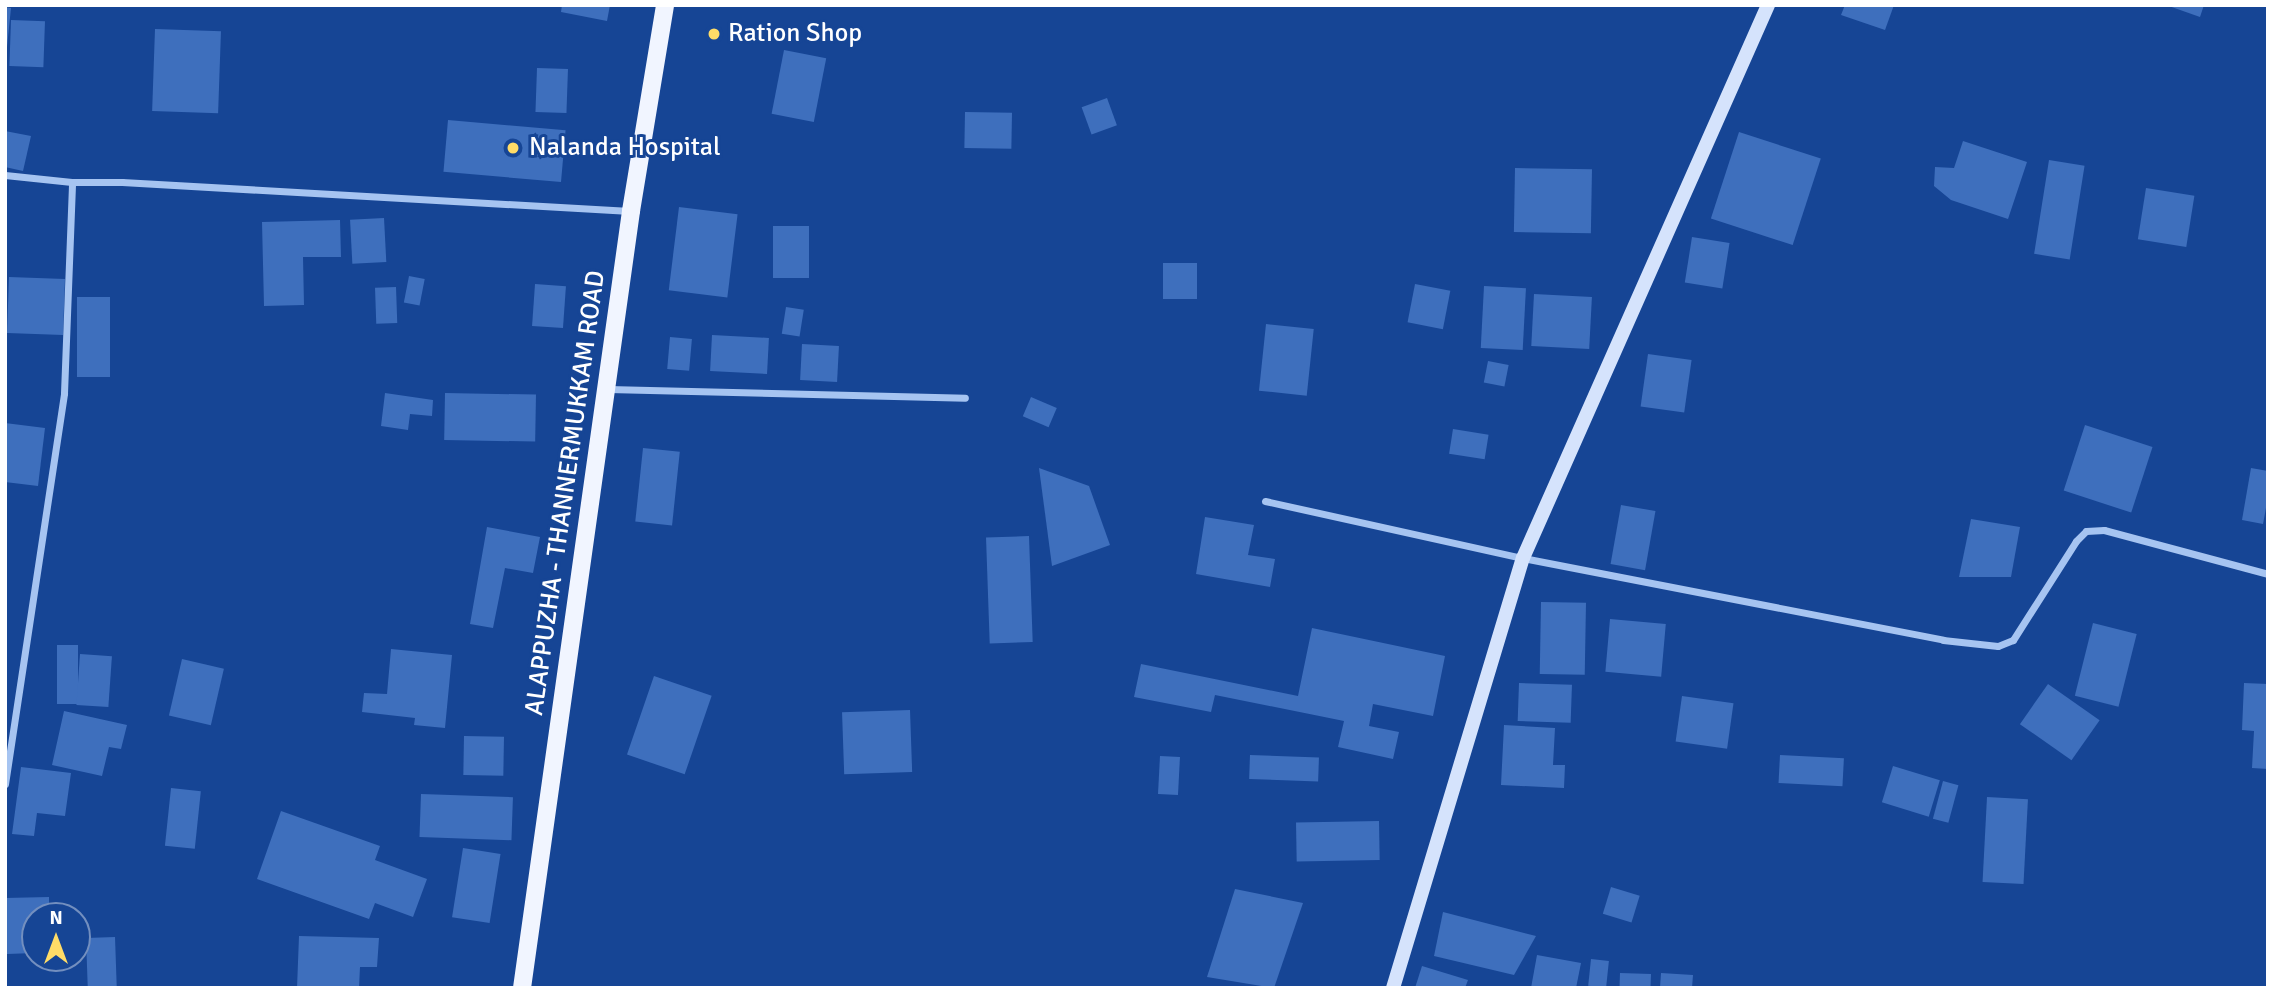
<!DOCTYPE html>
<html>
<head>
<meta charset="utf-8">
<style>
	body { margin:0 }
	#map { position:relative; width:2273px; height:993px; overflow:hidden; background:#164595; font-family:Signika,sans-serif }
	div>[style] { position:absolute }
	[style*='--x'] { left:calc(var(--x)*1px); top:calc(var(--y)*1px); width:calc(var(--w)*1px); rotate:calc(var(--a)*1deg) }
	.building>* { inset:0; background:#3e6fbd; transform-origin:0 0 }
	.street>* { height:7px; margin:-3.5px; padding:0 3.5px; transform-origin:3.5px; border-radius:3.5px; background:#a6c4f1 }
	.secondary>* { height:14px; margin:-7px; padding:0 7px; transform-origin:7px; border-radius:7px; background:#d5e3fc }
	.primary>* { height:18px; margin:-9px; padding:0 9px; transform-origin:9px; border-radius:9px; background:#f1f5ff }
	.dots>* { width:19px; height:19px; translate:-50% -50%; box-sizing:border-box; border:4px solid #164595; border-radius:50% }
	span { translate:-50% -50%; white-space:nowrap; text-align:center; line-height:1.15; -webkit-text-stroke:6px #164595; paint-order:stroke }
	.poi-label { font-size:26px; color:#fff }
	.left { translate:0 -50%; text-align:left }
	.street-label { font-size:26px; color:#fff }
	.frame { position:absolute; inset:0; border:7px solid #fff; pointer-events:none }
	.north { position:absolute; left:21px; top:902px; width:70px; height:70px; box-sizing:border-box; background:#164595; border:2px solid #738fbf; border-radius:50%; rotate:0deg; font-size:19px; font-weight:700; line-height:28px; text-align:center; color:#fff }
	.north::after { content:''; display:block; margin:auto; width:24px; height:32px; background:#ffdc67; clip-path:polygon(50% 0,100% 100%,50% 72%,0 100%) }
</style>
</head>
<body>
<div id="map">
	<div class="building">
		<div style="clip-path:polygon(562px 5px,610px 5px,607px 21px,561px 12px)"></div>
		<div style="clip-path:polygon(1845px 5px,1894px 5px,1885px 30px,1841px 15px)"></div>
		<div style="clip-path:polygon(2166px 5px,2204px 5px,2200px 17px)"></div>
		<div style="clip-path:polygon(5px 7px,11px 8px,7px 47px,5px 47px)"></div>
		<div style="left:11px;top:20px;width:34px;height:46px;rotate:2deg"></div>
		<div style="left:155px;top:29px;width:66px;height:82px;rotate:2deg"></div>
		<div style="left:784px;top:50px;width:43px;height:65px;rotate:11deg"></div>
		<div style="left:537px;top:68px;width:31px;height:44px;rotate:2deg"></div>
		<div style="left:1107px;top:98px;width:29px;height:27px;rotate:70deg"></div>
		<div style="left:965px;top:112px;width:47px;height:36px;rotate:1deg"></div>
		<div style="left:448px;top:120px;width:118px;height:52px;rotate:5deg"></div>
		<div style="clip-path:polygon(5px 131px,31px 136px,23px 171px,5px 167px)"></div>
		<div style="left:1739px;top:132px;width:86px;height:91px;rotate:18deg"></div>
		<div style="clip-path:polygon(1963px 141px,2027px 162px,2008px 219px,1951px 200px,1934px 186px,1935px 167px,1954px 168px)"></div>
		<div style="left:2049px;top:160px;width:36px;height:95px;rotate:9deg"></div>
		<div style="left:1515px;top:168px;width:77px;height:64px;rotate:1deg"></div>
		<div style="left:2146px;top:188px;width:49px;height:52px;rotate:9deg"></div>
		<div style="left:679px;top:207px;width:59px;height:84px;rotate:7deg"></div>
		<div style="left:384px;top:218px;width:44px;height:34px;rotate:87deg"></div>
		<div style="clip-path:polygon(340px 220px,341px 257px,303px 257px,304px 305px,264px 306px,262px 222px)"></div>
		<div style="left:773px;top:226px;width:36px;height:52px"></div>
		<div style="left:1692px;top:237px;width:38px;height:46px;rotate:9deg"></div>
		<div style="left:1163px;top:263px;width:34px;height:36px"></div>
		<div style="left:409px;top:276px;width:16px;height:27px;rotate:11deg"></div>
		<div style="left:9px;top:277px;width:56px;height:56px;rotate:2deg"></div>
		<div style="left:535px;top:284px;width:31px;height:42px;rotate:4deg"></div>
		<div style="left:1415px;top:284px;width:36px;height:39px;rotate:11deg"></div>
		<div style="left:1484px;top:286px;width:42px;height:62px;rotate:3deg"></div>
		<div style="left:396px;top:287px;width:36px;height:21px;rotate:88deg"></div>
		<div style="left:1534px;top:294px;width:58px;height:52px;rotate:3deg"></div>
		<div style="left:77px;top:297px;width:33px;height:80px"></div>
		<div style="left:786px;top:307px;width:18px;height:27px;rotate:9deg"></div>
		<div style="left:1266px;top:324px;width:48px;height:67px;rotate:6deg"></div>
		<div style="left:712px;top:335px;width:57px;height:36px;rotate:3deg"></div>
		<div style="left:670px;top:337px;width:22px;height:32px;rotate:5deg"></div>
		<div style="left:802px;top:344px;width:37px;height:36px;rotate:3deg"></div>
		<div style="left:1648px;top:354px;width:44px;height:53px;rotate:8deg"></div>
		<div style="left:1488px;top:361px;width:21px;height:22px;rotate:11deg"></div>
		<div style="clip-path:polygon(385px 393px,433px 400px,432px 416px,410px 414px,408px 430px,381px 426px)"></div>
		<div style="left:445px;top:393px;width:91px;height:47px;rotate:1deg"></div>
		<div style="left:1031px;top:397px;width:28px;height:21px;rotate:23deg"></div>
		<div style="clip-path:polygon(5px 423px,45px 428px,38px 486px,5px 482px)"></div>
		<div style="left:2085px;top:425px;width:71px;height:69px;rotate:18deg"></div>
		<div style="left:1453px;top:429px;width:36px;height:25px;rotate:9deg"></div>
		<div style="left:643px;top:448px;width:37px;height:74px;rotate:6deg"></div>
		<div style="clip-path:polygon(1039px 468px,1089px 486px,1110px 545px,1052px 566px)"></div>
		<div style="clip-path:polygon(2251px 468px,2268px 471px,2268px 497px,2263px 524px,2242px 520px)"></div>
		<div style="left:1621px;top:505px;width:35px;height:60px;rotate:10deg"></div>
		<div style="clip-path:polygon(1205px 517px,1254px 525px,1248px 555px,1275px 559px,1270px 587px,1196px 574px)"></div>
		<div style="clip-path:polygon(1971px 519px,2020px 527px,2011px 577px,1959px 577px)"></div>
		<div style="clip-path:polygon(487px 527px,540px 537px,533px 573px,505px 568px,493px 628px,470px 624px)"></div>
		<div style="left:1029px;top:536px;width:106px;height:43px;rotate:88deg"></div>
		<div style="left:1541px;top:602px;width:45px;height:72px;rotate:1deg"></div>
		<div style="left:1610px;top:619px;width:56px;height:53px;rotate:5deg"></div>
		<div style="left:2093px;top:623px;width:45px;height:75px;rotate:14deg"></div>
		<div style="clip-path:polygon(1312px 628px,1445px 656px,1433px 716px,1373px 704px,1369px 726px,1399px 732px,1393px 759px,1338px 747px,1344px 721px,1215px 695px,1211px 712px,1134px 697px,1141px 664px,1298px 696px)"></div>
		<div style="left:57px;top:645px;width:21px;height:59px"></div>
		<div style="clip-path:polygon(391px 649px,452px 655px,445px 728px,414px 725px,415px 718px,362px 712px,364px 693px,387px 694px)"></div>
		<div style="left:80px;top:654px;width:32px;height:51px;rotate:4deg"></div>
		<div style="left:182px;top:659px;width:43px;height:58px;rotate:13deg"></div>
		<div style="left:654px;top:676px;width:61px;height:83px;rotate:19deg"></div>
		<div style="left:1519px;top:683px;width:53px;height:38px;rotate:2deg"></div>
		<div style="clip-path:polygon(2244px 683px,2268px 684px,2268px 769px,2252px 768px,2254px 731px,2242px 730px)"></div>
		<div style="left:2048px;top:684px;width:63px;height:49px;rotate:35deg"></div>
		<div style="left:1682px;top:696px;width:52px;height:46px;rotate:8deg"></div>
		<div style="left:910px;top:710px;width:62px;height:68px;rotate:88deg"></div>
		<div style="clip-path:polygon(64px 711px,127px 725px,121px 749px,109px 747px,102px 776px,52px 765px)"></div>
		<div style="clip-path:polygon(1504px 725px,1555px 728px,1553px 765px,1565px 765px,1564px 788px,1501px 785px)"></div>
		<div style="left:464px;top:736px;width:40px;height:39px;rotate:1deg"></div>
		<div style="left:1250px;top:755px;width:69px;height:24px;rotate:2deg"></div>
		<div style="left:1780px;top:755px;width:64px;height:28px;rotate:3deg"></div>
		<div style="left:1160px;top:756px;width:20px;height:38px;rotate:3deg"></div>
		<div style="left:1893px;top:766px;width:49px;height:38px;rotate:17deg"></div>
		<div style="clip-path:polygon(21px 767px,71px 773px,65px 816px,37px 813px,34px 836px,12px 834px)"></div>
		<div style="left:1943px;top:781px;width:16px;height:39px;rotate:15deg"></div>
		<div style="left:171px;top:788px;width:30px;height:58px;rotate:6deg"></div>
		<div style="left:421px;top:794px;width:92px;height:43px;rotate:2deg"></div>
		<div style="left:1987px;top:797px;width:41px;height:85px;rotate:3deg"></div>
		<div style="clip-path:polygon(281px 811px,380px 846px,375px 860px,427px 879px,413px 917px,375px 903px,369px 919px,257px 879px)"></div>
		<div style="left:1379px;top:821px;width:39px;height:83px;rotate:89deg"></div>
		<div style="left:463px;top:848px;width:38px;height:70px;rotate:9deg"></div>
		<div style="left:1611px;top:887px;width:30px;height:28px;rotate:17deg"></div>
		<div style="clip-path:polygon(1235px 889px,1303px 903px,1274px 988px,1207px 977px)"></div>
		<div style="clip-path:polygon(49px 897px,49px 916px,35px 916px,35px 953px,7px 954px,5px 898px)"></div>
		<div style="clip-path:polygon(1443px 912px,1536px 936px,1514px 975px,1434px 956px)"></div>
		<div style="clip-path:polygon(299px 936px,379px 938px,377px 967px,360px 967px,359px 988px,297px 988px)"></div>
		<div style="left:115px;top:937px;width:51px;height:29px;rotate:88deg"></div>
		<div style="clip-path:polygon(1537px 955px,1581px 963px,1576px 988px,1531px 988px)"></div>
		<div style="left:1591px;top:959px;width:18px;height:27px;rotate:6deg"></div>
		<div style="clip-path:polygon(1422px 966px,1468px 980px,1465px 988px,1415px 988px)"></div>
		<div style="left:1620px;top:973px;width:31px;height:15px;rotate:2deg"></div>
		<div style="clip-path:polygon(1661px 973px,1693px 975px,1692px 988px,1660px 988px)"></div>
	</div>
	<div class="street">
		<div style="--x:5;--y:175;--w:67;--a:6"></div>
		<div style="--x:72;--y:182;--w:50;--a:0"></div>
		<div style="--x:122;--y:182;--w:509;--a:3.27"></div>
		<div style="--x:608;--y:389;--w:357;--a:1.4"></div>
		<div style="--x:1265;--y:501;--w:264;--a:12.5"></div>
		<div style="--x:1523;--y:558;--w:428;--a:11"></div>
		<div style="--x:1943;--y:640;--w:55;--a:6.2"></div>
		<div style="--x:1998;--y:646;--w:16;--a:-22"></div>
		<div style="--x:2013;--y:640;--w:117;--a:-57.5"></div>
		<div style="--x:2076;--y:541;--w:14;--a:-45"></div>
		<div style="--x:2086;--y:531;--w:18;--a:-3"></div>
		<div style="--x:2104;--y:530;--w:170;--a:15"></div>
		<div style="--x:5;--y:784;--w:395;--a:-81.4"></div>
		<div style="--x:64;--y:393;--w:211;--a:-87.8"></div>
	</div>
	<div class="secondary">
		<div style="--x:1393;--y:988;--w:449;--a:-73.2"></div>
		<div style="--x:1523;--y:558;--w:605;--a:-66.1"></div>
	</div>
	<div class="primary">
		<div style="--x:522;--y:988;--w:785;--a:-82.01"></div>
		<div style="--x:631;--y:211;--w:209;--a:-80.6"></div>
	</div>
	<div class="dots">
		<div style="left:714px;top:34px;background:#ffdc67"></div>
		<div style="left:513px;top:148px;background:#ffdc67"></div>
	</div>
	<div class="poi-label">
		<span class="left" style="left:728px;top:34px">Ration Shop</span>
		<span class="left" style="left:529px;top:148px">Nalanda Hospital</span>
	</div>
	<div class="street-label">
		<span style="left:566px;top:493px;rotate:-82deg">ALAPPUZHA - THANNERMUKKAM ROAD</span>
	</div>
	<div class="frame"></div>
	<div class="north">N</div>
</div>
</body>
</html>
